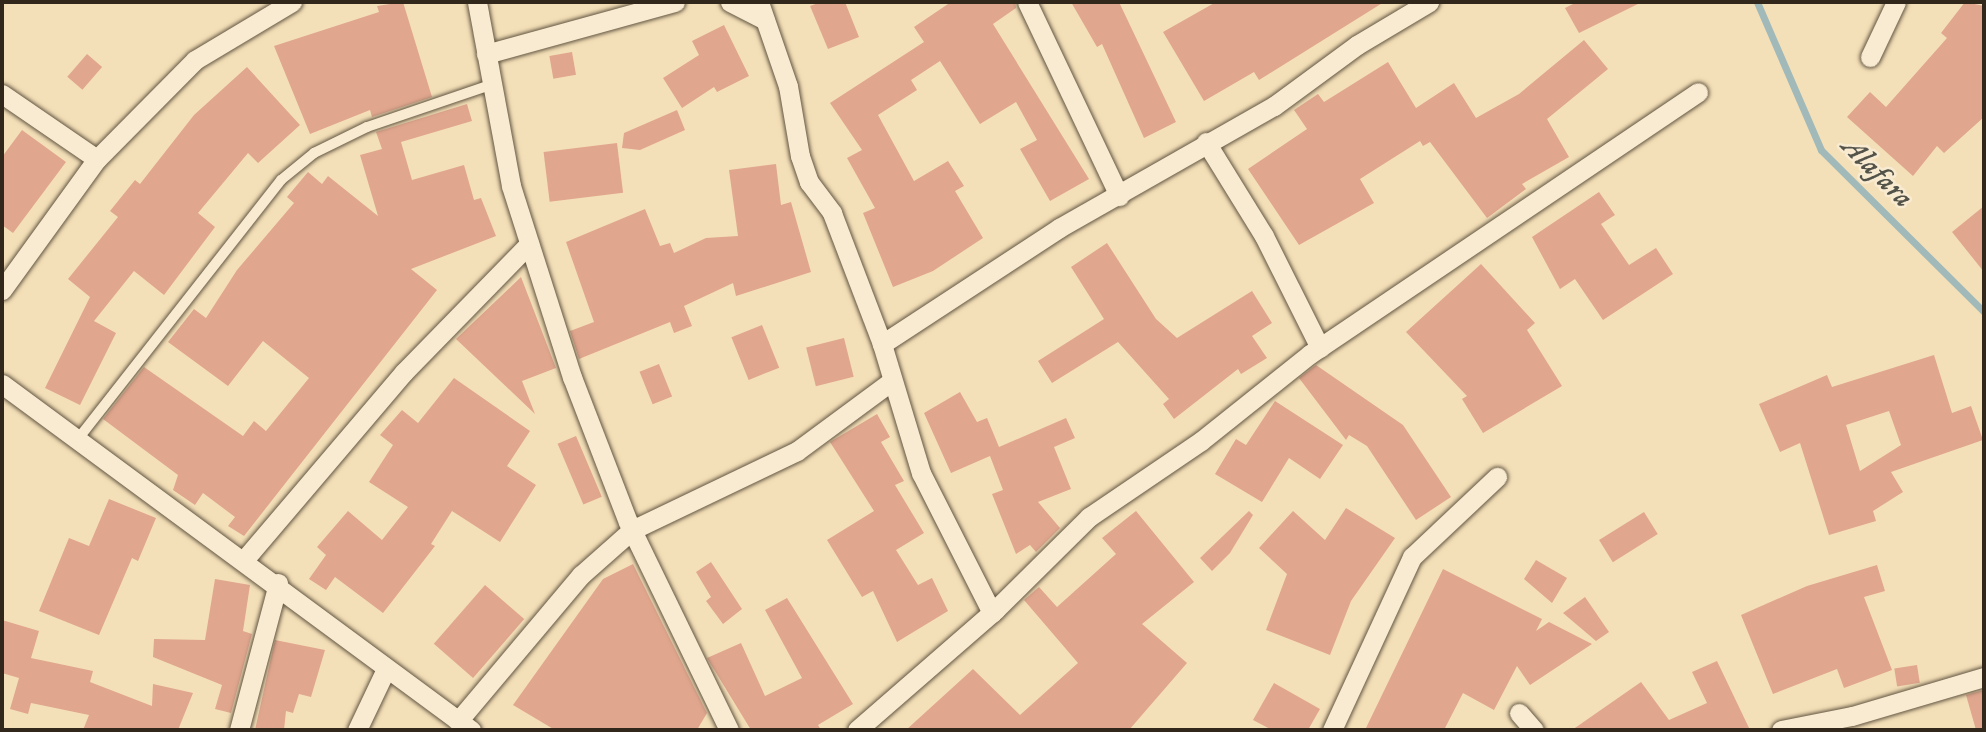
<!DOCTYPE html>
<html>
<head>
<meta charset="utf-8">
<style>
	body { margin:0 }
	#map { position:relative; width:1986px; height:732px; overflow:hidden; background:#f4e0b8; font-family:"IM FELL DW Pica",serif }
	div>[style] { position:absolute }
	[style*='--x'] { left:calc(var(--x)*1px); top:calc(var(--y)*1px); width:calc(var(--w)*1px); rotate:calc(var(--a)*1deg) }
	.stream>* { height:7px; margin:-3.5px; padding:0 3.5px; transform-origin:3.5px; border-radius:3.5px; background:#a1bab9 }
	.building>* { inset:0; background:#e1a68e; transform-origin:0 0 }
	.roads { filter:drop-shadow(0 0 2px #625542) drop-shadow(0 0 2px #625542) }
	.service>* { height:10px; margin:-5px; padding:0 5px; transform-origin:5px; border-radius:5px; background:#f8ebd1 }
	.minor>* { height:19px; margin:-9.5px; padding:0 9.5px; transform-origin:9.5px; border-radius:9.5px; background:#f8ebd1 }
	span { translate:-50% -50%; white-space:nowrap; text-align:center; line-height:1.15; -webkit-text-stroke:5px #f8ebd1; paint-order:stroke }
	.water-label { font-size:30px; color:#53534a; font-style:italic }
	.frame { position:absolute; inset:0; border:4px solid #31271a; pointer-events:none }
</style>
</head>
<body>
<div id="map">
	<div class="stream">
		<div style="--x:1757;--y:2;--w:161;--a:66.6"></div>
		<div style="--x:1821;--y:150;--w:230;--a:44.8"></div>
	</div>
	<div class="building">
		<div style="clip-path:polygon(403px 2px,432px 97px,372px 117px,370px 110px,310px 134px,274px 46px,379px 12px,377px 6px)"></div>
		<div style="clip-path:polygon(821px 2px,845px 2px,859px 37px,828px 49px,810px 6px)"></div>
		<div style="clip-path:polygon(951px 2px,1015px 2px,1016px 8px,993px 24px,1089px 179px,1050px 201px,1020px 149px,1037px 140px,1016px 102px,980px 124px,940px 61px,911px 80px,917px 90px,878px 115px,914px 181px,948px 161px,964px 186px,955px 191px,983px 238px,933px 271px,893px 287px,863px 213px,875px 208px,847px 158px,862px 150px,830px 103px,924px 42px,914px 27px)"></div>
		<div style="clip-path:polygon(1071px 2px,1119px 2px,1176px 122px,1144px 138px,1102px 44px,1097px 47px)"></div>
		<div style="clip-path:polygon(1216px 2px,1384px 2px,1259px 80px,1254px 72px,1204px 101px,1163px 32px)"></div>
		<div style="clip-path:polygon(1577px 2px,1642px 2px,1579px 33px,1565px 8px)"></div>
		<div style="clip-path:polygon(1965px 2px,1984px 6px,1984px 117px,1944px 153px,1937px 146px,1913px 176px,1847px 117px,1870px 92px,1886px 107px,1947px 38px,1941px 33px)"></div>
		<div style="clip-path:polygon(724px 25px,749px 76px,717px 92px,714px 87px,682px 108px,663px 78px,699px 55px,692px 41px)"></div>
		<div style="clip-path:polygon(1584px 40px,1608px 69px,1547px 119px,1569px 157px,1522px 184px,1526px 189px,1487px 218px,1430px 142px,1423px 146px,1420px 141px,1360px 179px,1374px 203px,1299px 245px,1248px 169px,1307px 129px,1294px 110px,1318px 94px,1324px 102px,1388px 62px,1416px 108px,1454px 83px,1476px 118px,1519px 94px)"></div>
		<div style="left:572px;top:52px;width:23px;height:23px;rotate:80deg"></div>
		<div style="left:87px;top:54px;width:20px;height:30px;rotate:41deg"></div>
		<div style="clip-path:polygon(247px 67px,300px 125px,258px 163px,248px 153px,198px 213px,215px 227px,164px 295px,134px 271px,94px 321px,116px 333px,80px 405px,45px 388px,90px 297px,68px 279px,118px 217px,110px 211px,135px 180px,140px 184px,194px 115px)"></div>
		<div style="clip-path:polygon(467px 104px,472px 121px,401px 142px,412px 180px,464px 165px,474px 200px,481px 198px,496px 236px,411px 269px,437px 290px,244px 536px,228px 526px,235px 517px,203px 493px,195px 505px,173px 490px,178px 475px,103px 419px,144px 367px,243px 436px,254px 421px,266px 431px,309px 378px,263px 341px,228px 386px,168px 342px,194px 309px,206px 318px,237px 270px,294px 203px,287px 197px,308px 172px,322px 184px,328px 176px,378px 216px,360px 155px,382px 149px,376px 132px)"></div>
		<div style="clip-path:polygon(677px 110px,685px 130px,640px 150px,622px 148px,624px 133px)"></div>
		<div style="clip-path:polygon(22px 130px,66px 162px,13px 233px,2px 225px,2px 157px)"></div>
		<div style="left:617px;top:143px;width:50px;height:74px;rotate:83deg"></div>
		<div style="clip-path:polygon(776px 164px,781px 205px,791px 202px,811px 272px,736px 296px,733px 283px,684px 306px,692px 326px,674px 333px,670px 322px,579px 359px,570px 331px,594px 322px,566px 242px,645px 209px,660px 246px,670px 243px,674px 253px,706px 238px,738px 236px,729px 170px)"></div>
		<div style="clip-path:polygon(1599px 192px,1615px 215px,1601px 224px,1629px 265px,1656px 248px,1673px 274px,1603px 320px,1575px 279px,1560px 289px,1532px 237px)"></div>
		<div style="clip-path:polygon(1984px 206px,1984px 272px,1952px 232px)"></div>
		<div style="clip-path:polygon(1107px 243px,1156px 319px,1177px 338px,1252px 291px,1272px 323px,1252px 336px,1267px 358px,1241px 374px,1238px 369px,1174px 419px,1163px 404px,1169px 399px,1118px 342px,1052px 383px,1038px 361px,1104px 319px,1071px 267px)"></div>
		<div style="clip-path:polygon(1481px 264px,1535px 323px,1527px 330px,1562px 386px,1483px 433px,1462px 399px,1467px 396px,1406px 332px)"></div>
		<div style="clip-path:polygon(521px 277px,556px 368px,522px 381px,535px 414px,456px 339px)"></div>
		<div style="left:762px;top:325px;width:46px;height:33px;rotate:68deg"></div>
		<div style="left:844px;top:338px;width:40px;height:39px;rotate:76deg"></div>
		<div style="clip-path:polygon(evenodd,1934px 355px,1952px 413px,1971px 406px,1983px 440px,1891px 472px,1903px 492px,1873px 511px,1876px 521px,1829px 535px,1800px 443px,1780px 452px,1759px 404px,1827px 375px,1832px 387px,1934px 355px,1889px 411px,1901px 445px,1860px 471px,1846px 425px,1889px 411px)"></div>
		<div style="left:659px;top:364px;width:35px;height:21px;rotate:68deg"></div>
		<div style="clip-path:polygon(1316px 365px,1403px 425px,1451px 497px,1416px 520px,1367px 446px,1349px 435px,1346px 440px,1299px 378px)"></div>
		<div style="clip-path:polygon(454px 378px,530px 431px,507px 466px,536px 485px,500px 542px,452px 511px,431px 544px,435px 546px,383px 613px,335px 577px,326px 590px,309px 579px,326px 555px,317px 547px,348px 511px,382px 540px,408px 507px,369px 482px,393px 445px,380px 435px,402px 410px,418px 423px)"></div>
		<div style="clip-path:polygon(960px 392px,977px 422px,987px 418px,999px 447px,1066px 418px,1075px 438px,1054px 447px,1071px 489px,1038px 502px,1060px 528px,1036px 552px,1030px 545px,1016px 554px,992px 494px,1003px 490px,990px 456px,951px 473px,924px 413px)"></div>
		<div style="clip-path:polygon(1275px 401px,1343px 445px,1320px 479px,1289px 458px,1262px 502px,1215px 474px,1236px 439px,1246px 445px)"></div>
		<div style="clip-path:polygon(877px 414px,890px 437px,881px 442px,904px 481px,895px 485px,924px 533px,896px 550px,918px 585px,932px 578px,948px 611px,897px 642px,873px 591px,862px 597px,827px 540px,874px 511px,830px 442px)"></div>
		<div style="left:576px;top:436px;width:66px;height:20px;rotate:67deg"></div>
		<div style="clip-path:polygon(109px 499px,156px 518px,138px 561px,132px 558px,99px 635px,39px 611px,69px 538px,89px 546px)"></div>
		<div style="clip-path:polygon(1346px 508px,1395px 538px,1351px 601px,1330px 655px,1266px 630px,1287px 574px,1259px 548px,1293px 511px,1325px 540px)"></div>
		<div style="clip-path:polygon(1136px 511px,1194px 582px,1142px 624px,1187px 663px,1129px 730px,906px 730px,973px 669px,1020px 715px,1078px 663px,1024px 600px,1039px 587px,1057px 607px,1116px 554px,1102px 538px)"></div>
		<div style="clip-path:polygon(1249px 511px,1253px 515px,1230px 553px,1212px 571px,1200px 558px)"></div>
		<div style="left:1644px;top:512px;width:26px;height:53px;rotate:58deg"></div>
		<div style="clip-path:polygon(1536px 560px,1567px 578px,1552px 603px,1524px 579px)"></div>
		<div style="clip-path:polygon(711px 562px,742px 609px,723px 624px,706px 601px,711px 597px,696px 572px)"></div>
		<div style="clip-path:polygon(633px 564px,707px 713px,697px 730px,555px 730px,513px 705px,603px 579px)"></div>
		<div style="clip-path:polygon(1877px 565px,1885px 591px,1864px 597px,1892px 670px,1844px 688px,1837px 669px,1773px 694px,1741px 615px,1807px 586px)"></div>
		<div style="clip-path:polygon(1443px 569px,1542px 619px,1536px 631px,1549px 622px,1592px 644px,1530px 685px,1517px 666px,1494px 710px,1463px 693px,1444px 730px,1365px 730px)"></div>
		<div style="clip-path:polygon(215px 579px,250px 585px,243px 631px,252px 634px,231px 713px,215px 709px,222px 685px,153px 657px,154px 639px,205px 640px)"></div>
		<div style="left:485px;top:585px;width:52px;height:78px;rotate:41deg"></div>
		<div style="clip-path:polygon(1585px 597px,1609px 632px,1596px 641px,1563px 613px)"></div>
		<div style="clip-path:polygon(787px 598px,853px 704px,818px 725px,821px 730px,751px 730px,707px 658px,741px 643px,765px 696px,802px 678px,765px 610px)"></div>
		<div style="clip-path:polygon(2px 620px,39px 631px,31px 658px,93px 671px,90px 682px,152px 706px,153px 684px,193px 693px,178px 730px,83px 730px,89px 715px,31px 703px,28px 714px,10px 709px,19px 678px,2px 673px)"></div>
		<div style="clip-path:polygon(275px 640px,325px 650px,311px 697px,299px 694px,293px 713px,286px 711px,284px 730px,255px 730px)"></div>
		<div style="clip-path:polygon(1717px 661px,1750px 730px,1572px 730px,1641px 682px,1669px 720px,1707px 703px,1692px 672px)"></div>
		<div style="left:1917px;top:665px;width:18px;height:23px;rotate:81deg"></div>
		<div style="clip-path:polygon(1274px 683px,1320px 709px,1308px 730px,1272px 730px,1253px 720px)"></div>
		<div style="clip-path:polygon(1984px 690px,1984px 730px,1976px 730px,1966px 695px)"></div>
	</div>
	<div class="roads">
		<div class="service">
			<div style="--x:78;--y:439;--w:329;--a:-51.9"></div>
			<div style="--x:281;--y:180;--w:43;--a:-39.3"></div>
			<div style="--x:314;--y:153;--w:59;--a:-26.1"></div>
			<div style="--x:367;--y:127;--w:133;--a:-18.8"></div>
		</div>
		<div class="minor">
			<div style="--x:477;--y:2;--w:187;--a:79.5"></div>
			<div style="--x:511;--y:186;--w:201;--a:72.3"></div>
			<div style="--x:572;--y:377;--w:155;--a:68.9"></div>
			<div style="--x:628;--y:522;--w:231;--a:64.1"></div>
			<div style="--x:730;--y:2;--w:39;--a:27"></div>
			<div style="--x:759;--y:2;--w:89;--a:71"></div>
			<div style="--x:788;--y:86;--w:71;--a:80.3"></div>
			<div style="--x:800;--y:156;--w:28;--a:71"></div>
			<div style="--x:809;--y:182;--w:39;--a:53"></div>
			<div style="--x:832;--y:213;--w:140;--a:69.1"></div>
			<div style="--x:882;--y:344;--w:135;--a:73.2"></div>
			<div style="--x:921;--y:473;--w:157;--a:63.1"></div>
			<div style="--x:1027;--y:2;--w:215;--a:64.6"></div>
			<div style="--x:486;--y:54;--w:196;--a:-15.4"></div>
			<div style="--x:1870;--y:57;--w:61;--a:-64.7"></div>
			<div style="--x:2;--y:94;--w:115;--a:34.4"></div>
			<div style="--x:1206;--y:142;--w:110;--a:58.3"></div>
			<div style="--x:1264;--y:236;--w:125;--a:63.4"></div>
			<div style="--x:2;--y:290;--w:162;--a:-54.1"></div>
			<div style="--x:97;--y:159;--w:139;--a:-45.3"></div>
			<div style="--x:195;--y:60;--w:113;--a:-30.9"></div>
			<div style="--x:882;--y:344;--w:212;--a:-33.2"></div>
			<div style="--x:1059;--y:228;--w:247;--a:-29.6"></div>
			<div style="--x:1274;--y:106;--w:103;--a:-36.3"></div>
			<div style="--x:1357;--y:45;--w:84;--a:-30.8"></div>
			<div style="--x:2;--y:384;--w:583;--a:36.42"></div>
			<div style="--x:244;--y:560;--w:247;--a:-49.6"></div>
			<div style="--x:404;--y:372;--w:179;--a:-45.7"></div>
			<div style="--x:1519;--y:713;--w:23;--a:49"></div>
			<div style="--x:458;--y:721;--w:191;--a:-49.9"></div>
			<div style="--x:581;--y:575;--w:68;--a:-41.4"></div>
			<div style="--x:632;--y:530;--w:183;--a:-25.6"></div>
			<div style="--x:797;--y:451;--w:114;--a:-36.5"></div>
			<div style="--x:239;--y:730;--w:152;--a:-75.1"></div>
			<div style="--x:357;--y:730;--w:68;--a:-64.6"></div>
			<div style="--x:857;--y:730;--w:184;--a:-41"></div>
			<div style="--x:996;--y:609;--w:131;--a:-44.7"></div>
			<div style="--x:1089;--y:517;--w:135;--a:-34.2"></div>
			<div style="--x:1201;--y:441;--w:139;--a:-38.6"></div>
			<div style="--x:1310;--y:354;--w:468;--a:-34"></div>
			<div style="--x:1332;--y:730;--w:191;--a:-65.2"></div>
			<div style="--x:1412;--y:557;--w:117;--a:-43.3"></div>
			<div style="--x:1781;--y:730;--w:72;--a:-11.2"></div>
			<div style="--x:1852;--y:716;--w:138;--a:-16.5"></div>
		</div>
	</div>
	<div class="water-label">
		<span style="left:1877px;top:173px;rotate:45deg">Alafara</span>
	</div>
	<div class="frame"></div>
</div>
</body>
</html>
